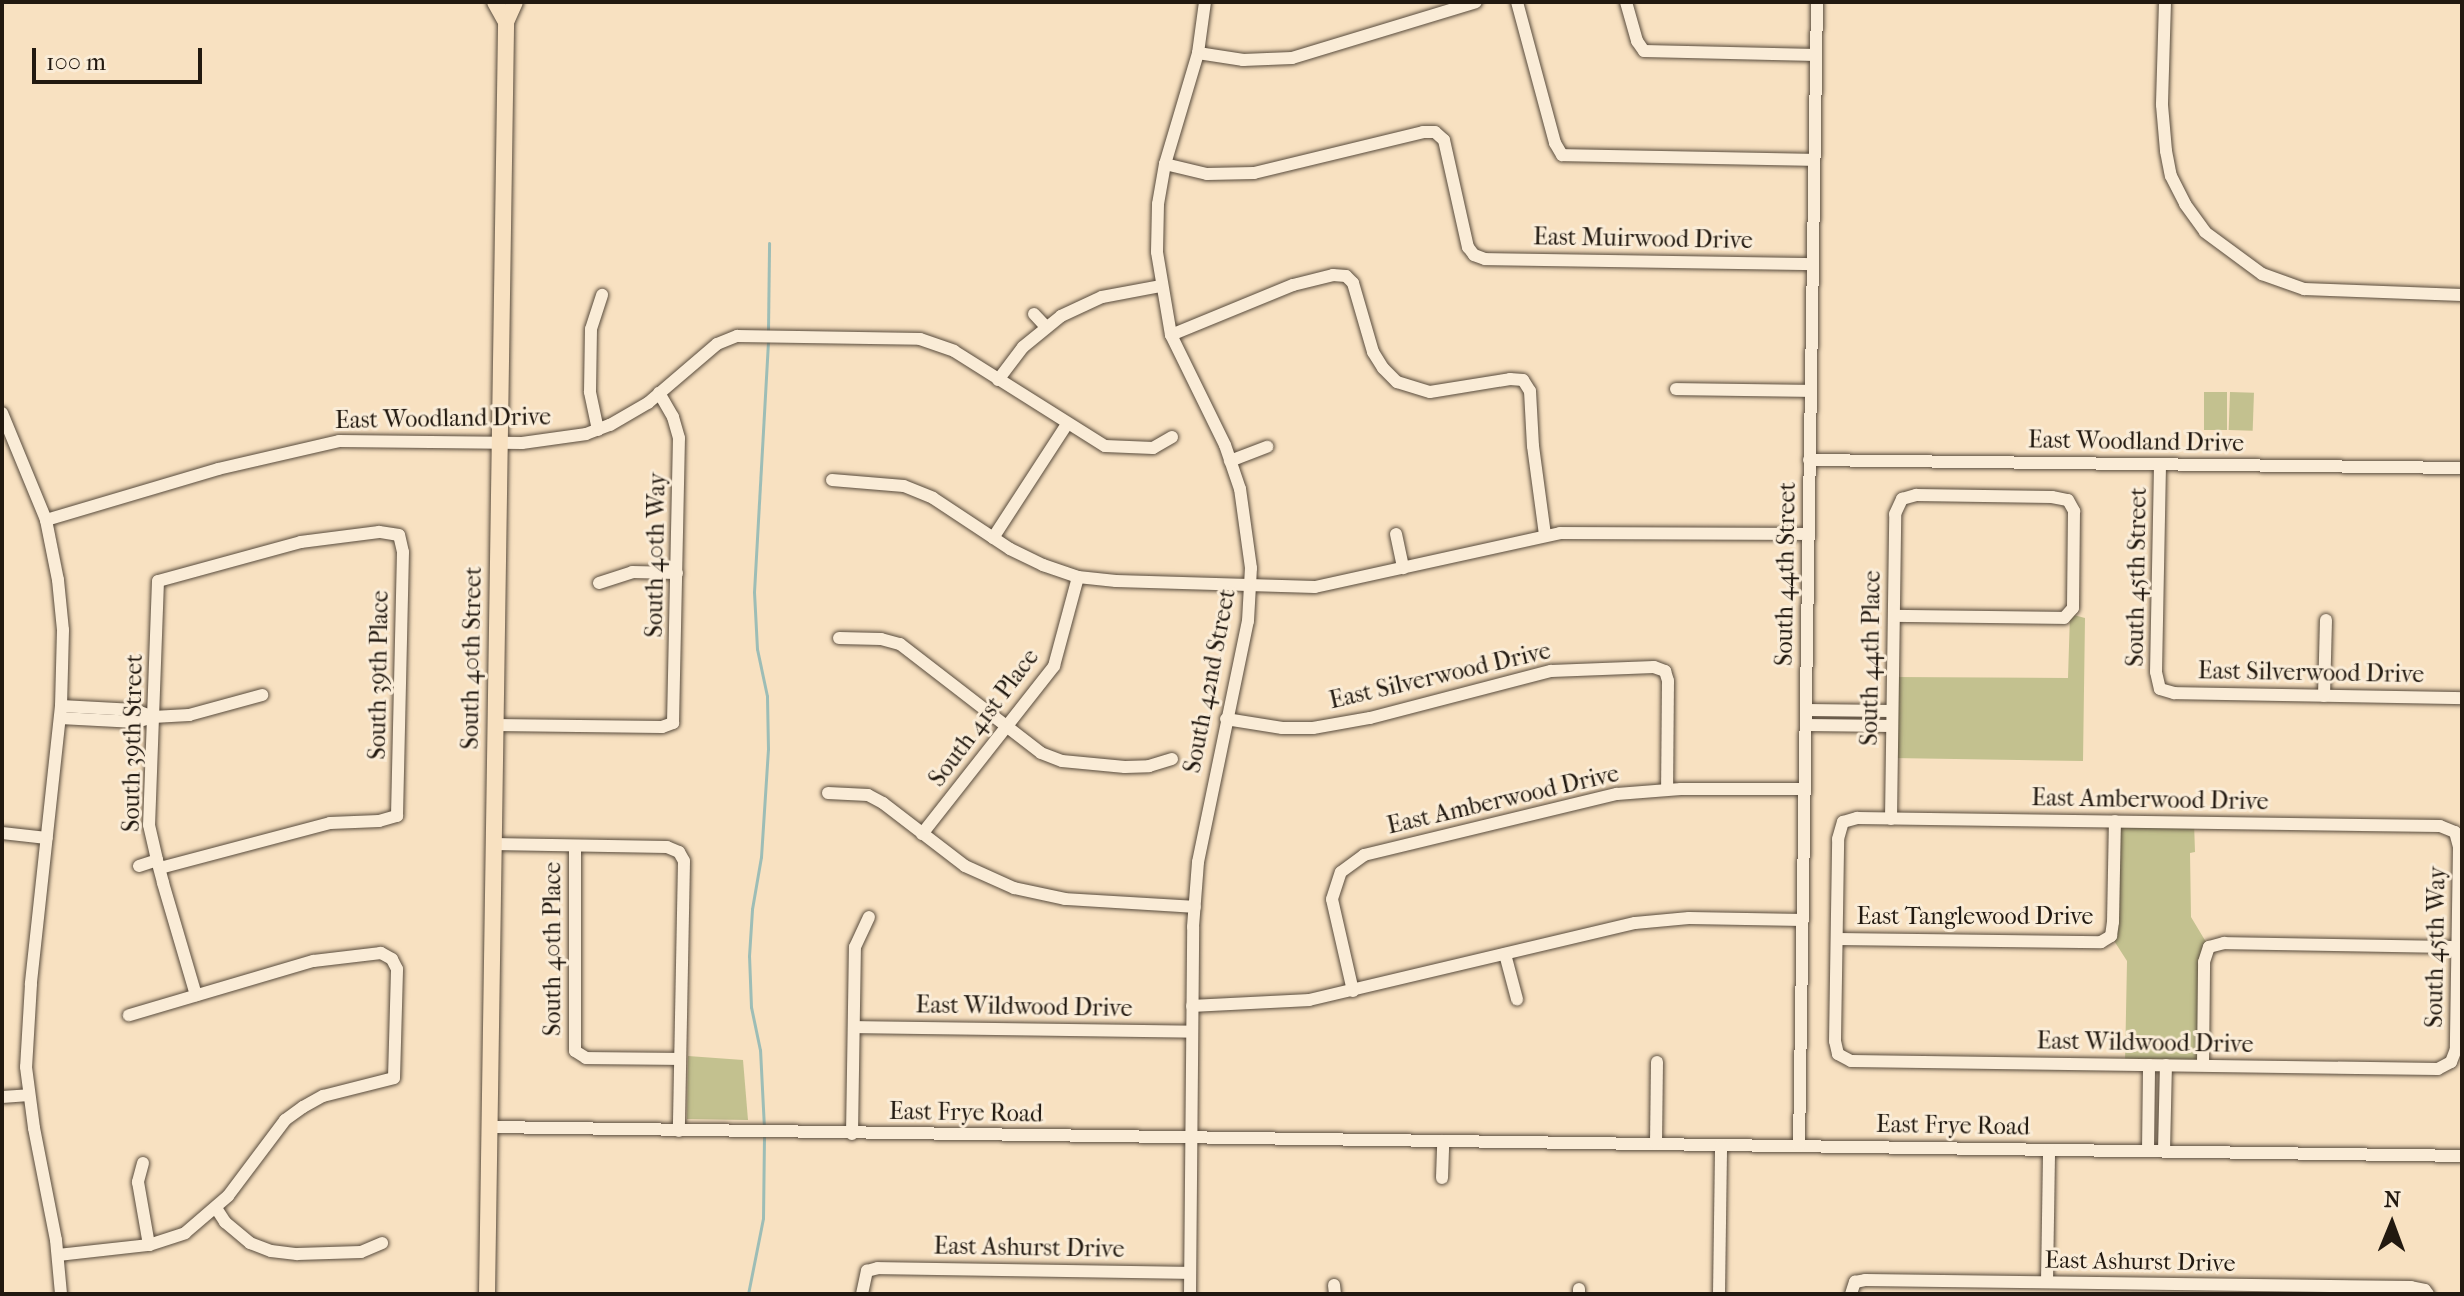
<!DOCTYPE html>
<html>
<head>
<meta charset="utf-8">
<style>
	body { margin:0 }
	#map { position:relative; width:2464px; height:1296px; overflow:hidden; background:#f8e1c1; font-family:"IM FELL French Canon",serif }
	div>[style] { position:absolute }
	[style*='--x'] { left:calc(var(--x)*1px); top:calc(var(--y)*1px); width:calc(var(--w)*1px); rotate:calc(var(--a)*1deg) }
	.green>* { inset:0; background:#c3c18f; transform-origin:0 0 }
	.stream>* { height:3px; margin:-1.5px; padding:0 1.5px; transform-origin:1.5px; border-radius:1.5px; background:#9dbdb6 }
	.roads { filter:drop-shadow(0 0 2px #584b3c) drop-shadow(0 0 2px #584b3c) }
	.minor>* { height:12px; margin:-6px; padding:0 6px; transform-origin:6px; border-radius:6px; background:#faecd7 }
	.major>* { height:16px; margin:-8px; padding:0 8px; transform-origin:8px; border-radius:8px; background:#f8e1c1 }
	span { translate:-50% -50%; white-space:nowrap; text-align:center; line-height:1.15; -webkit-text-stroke:6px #faecd7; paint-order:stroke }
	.street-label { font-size:24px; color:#221910 }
	.frame { position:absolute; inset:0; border:4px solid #221910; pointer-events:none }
	.north { position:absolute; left:2352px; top:1184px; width:80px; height:80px; -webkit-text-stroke:6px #faecd7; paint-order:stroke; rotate:1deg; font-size:22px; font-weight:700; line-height:32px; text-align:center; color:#221910 }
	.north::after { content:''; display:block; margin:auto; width:28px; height:36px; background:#221910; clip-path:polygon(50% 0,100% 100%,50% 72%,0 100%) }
	.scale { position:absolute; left:32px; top:48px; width:170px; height:36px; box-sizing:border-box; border:4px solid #221910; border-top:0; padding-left:10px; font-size:24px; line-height:28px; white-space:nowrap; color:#221910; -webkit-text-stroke:6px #faecd7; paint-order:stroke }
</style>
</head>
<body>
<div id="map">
	<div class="green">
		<div style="left:2204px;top:392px;width:23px;height:38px"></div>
		<div style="left:2230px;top:392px;width:24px;height:38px;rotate:2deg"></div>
		<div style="clip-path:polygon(2070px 614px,2085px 618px,2083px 761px,1892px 758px,1893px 677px,2068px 678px)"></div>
		<div style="clip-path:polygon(2115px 821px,2194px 822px,2195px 852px,2190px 853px,2191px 917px,2209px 947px,2203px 1065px,2125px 1064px,2127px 961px,2111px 936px)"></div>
		<div style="clip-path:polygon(688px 1056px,743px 1060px,748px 1120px,687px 1119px)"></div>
	</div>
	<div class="stream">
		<div style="--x:768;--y:331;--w:88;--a:-89.3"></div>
		<div style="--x:764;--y:1128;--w:78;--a:-92.9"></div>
		<div style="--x:760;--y:1050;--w:44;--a:-101.8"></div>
		<div style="--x:751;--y:1007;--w:51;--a:-92.2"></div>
		<div style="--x:749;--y:956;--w:47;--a:-86.3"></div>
		<div style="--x:752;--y:909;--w:53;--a:-80.2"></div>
		<div style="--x:761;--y:857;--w:108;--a:-86.3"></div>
		<div style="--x:768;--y:749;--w:53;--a:-91.1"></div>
		<div style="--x:767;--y:696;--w:48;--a:-102"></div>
		<div style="--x:757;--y:649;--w:57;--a:-93"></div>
		<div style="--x:754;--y:592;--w:253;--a:-86.8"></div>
		<div style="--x:748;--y:1294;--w:77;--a:-78.8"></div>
		<div style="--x:763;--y:1218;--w:83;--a:-89.3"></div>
	</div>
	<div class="roads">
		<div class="minor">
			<div style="--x:1517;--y:2;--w:146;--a:74.9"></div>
			<div style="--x:1555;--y:143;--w:14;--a:60"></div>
			<div style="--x:1562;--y:155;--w:252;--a:1.1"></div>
			<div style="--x:1626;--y:2;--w:41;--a:74.2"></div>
			<div style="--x:1637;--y:41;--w:12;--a:55"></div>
			<div style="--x:1644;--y:51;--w:172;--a:1.3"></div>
			<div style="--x:2165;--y:2;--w:103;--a:91.7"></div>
			<div style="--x:2162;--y:105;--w:46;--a:85"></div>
			<div style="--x:2166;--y:151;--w:25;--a:79"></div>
			<div style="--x:2171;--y:176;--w:31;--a:63"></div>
			<div style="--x:2185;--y:204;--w:34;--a:54"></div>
			<div style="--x:2205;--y:232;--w:71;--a:36.4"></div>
			<div style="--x:2262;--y:274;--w:45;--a:19.7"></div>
			<div style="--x:2304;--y:289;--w:158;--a:2.2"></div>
			<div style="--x:1198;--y:53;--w:46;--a:8.8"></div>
			<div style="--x:1243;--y:60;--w:49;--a:-2.3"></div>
			<div style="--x:1292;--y:58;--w:192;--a:-16.9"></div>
			<div style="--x:1165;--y:164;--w:43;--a:13.4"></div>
			<div style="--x:1207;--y:174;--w:47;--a:-1.2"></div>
			<div style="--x:1254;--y:173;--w:174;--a:-13.6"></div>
			<div style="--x:1423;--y:132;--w:12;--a:0"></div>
			<div style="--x:1435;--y:132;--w:12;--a:42"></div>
			<div style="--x:1444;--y:140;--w:110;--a:77.4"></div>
			<div style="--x:1468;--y:247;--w:10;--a:53"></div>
			<div style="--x:1474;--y:255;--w:12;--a:20"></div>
			<div style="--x:1485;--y:259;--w:328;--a:0.9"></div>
			<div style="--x:1034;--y:314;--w:18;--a:47"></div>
			<div style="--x:1171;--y:335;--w:132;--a:-22.3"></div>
			<div style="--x:1293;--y:285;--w:41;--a:-14"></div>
			<div style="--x:1333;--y:275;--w:13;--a:4"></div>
			<div style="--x:1346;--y:276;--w:10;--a:45"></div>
			<div style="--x:1353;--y:283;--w:72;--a:73.8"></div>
			<div style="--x:1373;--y:352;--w:19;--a:58"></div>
			<div style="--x:1383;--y:368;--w:20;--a:45"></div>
			<div style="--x:1397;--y:382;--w:34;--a:17"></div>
			<div style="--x:1430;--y:392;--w:81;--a:-9.2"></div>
			<div style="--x:1510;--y:379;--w:13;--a:4"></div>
			<div style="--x:1523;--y:380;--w:13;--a:58"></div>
			<div style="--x:1530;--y:391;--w:55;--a:86.9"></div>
			<div style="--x:1533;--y:446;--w:90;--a:82.3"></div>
			<div style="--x:998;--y:380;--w:41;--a:-52.9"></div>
			<div style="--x:1023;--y:347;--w:49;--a:-39.2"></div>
			<div style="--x:1061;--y:316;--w:45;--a:-24.9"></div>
			<div style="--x:1102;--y:297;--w:59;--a:-10.7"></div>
			<div style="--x:1676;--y:389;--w:135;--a:0.8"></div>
			<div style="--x:2;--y:413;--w:116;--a:67.6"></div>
			<div style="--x:46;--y:520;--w:61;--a:78.7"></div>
			<div style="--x:58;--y:580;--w:50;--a:84.3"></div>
			<div style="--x:63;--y:630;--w:76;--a:91.5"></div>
			<div style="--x:61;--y:706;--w:280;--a:96.2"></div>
			<div style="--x:31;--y:984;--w:83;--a:93.4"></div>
			<div style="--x:26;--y:1067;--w:62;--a:82.5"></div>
			<div style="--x:34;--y:1128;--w:114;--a:78.9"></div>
			<div style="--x:56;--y:1240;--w:54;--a:84.7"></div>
			<div style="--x:598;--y:430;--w:39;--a:-102"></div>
			<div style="--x:590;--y:392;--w:63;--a:-89.1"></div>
			<div style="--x:591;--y:329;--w:36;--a:-72"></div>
			<div style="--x:1809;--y:460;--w:653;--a:0.7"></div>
			<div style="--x:1230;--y:461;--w:40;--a:-21"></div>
			<div style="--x:2160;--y:465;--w:207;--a:91.1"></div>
			<div style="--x:2156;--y:672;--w:17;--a:77"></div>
			<div style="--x:2160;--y:689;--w:15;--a:16"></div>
			<div style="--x:2174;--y:693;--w:288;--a:1"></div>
			<div style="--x:832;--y:480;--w:72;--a:4.8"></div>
			<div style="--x:904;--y:486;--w:31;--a:22"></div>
			<div style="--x:933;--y:498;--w:92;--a:33.5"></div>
			<div style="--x:1010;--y:549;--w:37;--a:26"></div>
			<div style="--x:1043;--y:565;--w:37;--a:19"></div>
			<div style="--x:1078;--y:577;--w:38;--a:6"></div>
			<div style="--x:1116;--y:581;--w:199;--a:1.7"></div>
			<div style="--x:1315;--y:587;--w:251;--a:-12.4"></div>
			<div style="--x:1560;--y:533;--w:249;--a:0.2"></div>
			<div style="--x:46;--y:520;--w:179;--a:-16.5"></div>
			<div style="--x:218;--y:469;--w:124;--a:-13"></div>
			<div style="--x:339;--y:441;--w:183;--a:0.6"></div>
			<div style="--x:522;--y:443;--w:65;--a:-8"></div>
			<div style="--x:586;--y:434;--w:26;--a:-21"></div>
			<div style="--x:610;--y:425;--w:44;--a:-30.1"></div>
			<div style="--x:648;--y:403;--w:91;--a:-40.5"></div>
			<div style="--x:717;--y:344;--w:22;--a:-22"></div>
			<div style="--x:737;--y:336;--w:183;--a:0.9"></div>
			<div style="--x:920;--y:339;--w:36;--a:19"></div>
			<div style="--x:954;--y:351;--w:178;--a:32.2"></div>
			<div style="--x:1105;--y:446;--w:48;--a:2.4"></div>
			<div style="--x:1153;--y:448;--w:22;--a:-30"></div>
			<div style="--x:1396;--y:534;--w:35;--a:78"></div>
			<div style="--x:993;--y:538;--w:136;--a:-57"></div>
			<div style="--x:599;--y:583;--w:35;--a:-18"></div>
			<div style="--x:632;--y:572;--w:45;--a:1.3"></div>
			<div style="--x:839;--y:638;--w:42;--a:1.4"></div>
			<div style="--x:881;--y:639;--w:20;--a:15"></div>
			<div style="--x:900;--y:644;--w:178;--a:37.7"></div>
			<div style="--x:1041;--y:753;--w:22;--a:21"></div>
			<div style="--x:1062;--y:761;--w:63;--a:5.4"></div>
			<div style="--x:1125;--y:767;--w:24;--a:-2"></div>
			<div style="--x:1149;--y:766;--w:24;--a:-17"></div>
			<div style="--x:2324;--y:696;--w:76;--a:-88.5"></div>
			<div style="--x:61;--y:706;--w:74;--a:3.1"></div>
			<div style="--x:135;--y:710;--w:19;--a:21"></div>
			<div style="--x:1806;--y:710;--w:86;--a:0.7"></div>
			<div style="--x:60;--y:718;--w:76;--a:3"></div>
			<div style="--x:136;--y:722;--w:18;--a:-16"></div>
			<div style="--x:153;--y:717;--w:36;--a:-3"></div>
			<div style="--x:189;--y:715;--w:76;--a:-15.3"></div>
			<div style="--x:1226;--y:719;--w:57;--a:9.1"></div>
			<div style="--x:1282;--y:728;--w:31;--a:0"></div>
			<div style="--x:1313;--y:728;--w:58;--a:-10"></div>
			<div style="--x:1370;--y:718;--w:187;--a:-14.6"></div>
			<div style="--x:1551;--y:671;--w:103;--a:-2.2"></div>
			<div style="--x:1654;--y:667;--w:12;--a:20"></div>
			<div style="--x:1665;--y:671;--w:10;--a:73"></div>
			<div style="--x:1668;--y:681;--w:108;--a:90.5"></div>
			<div style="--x:495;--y:725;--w:167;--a:0.7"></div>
			<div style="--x:662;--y:727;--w:12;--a:-20"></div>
			<div style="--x:673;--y:723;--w:285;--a:-88.8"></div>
			<div style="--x:679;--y:438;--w:22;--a:-106"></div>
			<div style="--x:673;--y:417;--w:28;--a:-120"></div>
			<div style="--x:1806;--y:725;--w:86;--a:0.7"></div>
			<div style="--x:828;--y:793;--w:40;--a:2.9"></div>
			<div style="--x:868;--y:795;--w:17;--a:28"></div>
			<div style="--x:883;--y:803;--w:103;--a:37.5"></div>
			<div style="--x:965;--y:866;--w:54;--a:24.2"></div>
			<div style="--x:1014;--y:888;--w:52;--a:12.2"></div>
			<div style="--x:1065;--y:899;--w:130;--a:3.5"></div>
			<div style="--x:1857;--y:818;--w:583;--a:0.79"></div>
			<div style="--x:2440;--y:826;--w:16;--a:22"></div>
			<div style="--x:2455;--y:832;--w:16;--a:75"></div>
			<div style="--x:2459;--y:847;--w:202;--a:90.9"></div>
			<div style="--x:2456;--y:1049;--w:14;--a:111"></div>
			<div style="--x:2451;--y:1062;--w:15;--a:152"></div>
			<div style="--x:2438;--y:1069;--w:587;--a:-179.22"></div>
			<div style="--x:1851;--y:1061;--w:15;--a:-152"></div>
			<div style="--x:1838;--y:1054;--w:13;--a:-103"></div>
			<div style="--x:1835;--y:1041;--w:202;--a:-89.1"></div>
			<div style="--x:1838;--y:839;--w:18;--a:-74"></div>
			<div style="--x:1843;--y:822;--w:15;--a:-16"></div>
			<div style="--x:1891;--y:819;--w:305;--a:-89.2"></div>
			<div style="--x:1895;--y:514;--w:17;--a:-65"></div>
			<div style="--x:1902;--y:499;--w:15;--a:-16"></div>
			<div style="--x:1916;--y:495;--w:136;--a:0.8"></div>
			<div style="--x:2052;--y:497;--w:16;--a:11"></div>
			<div style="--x:2068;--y:500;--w:13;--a:61"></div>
			<div style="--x:2074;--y:511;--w:97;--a:90.6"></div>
			<div style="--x:2073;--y:608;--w:13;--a:132"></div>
			<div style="--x:2064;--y:618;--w:170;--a:-179.3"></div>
			<div style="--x:2;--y:833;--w:45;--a:6.3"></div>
			<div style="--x:922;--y:834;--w:214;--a:-51.8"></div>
			<div style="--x:1054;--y:666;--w:92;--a:-74.9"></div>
			<div style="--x:493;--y:844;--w:174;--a:1"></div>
			<div style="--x:667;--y:847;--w:13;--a:23"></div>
			<div style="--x:679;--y:852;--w:10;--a:61"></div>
			<div style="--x:684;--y:861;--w:270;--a:91.1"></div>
			<div style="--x:575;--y:846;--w:205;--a:90"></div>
			<div style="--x:575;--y:1051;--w:13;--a:32"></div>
			<div style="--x:586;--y:1058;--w:94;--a:0.6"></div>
			<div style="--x:139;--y:866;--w:19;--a:-18"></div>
			<div style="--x:160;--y:868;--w:176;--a:-14.8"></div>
			<div style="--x:330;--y:823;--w:49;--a:-2.3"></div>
			<div style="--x:379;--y:821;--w:19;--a:-16"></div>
			<div style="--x:397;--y:816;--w:264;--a:-88.7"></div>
			<div style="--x:403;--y:552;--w:17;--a:-103"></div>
			<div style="--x:399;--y:535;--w:20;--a:-171"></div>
			<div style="--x:379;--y:532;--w:79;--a:172.7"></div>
			<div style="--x:301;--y:542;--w:148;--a:164.7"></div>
			<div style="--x:158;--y:581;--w:244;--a:92.1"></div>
			<div style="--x:149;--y:825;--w:36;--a:77"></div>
			<div style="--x:157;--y:860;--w:24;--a:75"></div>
			<div style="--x:163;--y:883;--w:117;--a:73.6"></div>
			<div style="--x:1837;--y:939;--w:264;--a:0.7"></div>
			<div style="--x:2101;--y:942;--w:12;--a:-31"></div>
			<div style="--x:2111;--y:936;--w:14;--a:-82"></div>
			<div style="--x:2113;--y:922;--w:101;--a:-88.9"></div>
			<div style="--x:1505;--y:954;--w:47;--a:75.1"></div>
			<div style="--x:1353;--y:991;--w:94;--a:-102.9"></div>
			<div style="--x:1332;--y:899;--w:28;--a:-72"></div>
			<div style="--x:1341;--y:872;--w:29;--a:-36"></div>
			<div style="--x:1364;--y:855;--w:260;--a:-13.6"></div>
			<div style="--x:1617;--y:794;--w:64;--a:-4.5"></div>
			<div style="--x:1681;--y:789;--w:124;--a:0"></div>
			<div style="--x:1192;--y:1006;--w:117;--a:-2.9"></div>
			<div style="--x:1309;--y:1000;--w:335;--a:-13.3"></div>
			<div style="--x:1635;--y:923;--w:54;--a:-5.3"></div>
			<div style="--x:1689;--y:918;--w:114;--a:1"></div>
			<div style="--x:854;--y:1027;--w:338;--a:0.8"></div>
			<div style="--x:2203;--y:1065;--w:103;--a:-89.4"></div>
			<div style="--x:2204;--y:962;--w:16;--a:-72"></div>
			<div style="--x:2209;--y:947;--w:16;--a:-15"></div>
			<div style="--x:2224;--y:943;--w:234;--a:1"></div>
			<div style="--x:2;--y:1097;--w:27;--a:-4"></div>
			<div style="--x:490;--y:1127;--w:1972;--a:0.84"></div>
			<div style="--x:852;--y:1134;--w:187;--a:-89.1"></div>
			<div style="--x:855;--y:947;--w:33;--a:-65"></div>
			<div style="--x:1656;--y:1144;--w:82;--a:-89.3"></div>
			<div style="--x:1799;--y:1146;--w:1144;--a:-89.1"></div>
			<div style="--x:2148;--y:1151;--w:86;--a:-89.3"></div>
			<div style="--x:2164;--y:1151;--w:86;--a:-88.7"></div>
			<div style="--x:143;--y:1163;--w:20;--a:105"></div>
			<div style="--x:138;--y:1182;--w:64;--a:80.1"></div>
			<div style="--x:1442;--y:1178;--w:37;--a:-88"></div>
			<div style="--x:216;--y:1208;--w:17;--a:57"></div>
			<div style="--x:225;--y:1222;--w:33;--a:40"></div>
			<div style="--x:250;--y:1243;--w:22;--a:21"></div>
			<div style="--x:271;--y:1251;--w:26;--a:7"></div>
			<div style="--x:297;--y:1254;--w:64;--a:-1.8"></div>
			<div style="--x:361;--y:1252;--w:23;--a:-23"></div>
			<div style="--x:58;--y:1255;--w:92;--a:-6.3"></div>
			<div style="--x:149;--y:1245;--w:38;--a:-18"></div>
			<div style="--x:185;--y:1233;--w:57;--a:-40.7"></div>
			<div style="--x:228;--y:1196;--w:95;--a:-53.1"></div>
			<div style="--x:285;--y:1120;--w:22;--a:-36"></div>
			<div style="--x:303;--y:1107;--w:23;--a:-29"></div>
			<div style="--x:323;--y:1096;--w:73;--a:-14.2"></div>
			<div style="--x:394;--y:1078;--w:109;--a:-88.4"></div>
			<div style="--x:397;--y:969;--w:11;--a:-117"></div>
			<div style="--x:392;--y:959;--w:13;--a:-151"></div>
			<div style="--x:381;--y:953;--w:68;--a:173.3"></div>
			<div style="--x:313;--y:961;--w:192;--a:163.6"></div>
			<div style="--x:2047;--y:1282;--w:132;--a:-89.1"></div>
			<div style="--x:1334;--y:1285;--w:9;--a:84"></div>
			<div style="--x:1579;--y:1289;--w:5;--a:90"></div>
			<div style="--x:862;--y:1294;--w:24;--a:-78"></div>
			<div style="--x:867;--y:1271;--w:11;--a:-15"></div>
			<div style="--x:878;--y:1268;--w:312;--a:0.9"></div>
			<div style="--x:1190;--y:1294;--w:367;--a:-89.5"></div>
			<div style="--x:1193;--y:927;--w:65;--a:-85.6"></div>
			<div style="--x:1198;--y:862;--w:246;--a:-78.3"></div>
			<div style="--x:1248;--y:621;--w:53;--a:-86.8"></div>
			<div style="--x:1251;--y:568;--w:80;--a:-97.9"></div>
			<div style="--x:1240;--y:489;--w:46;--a:-108.8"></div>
			<div style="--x:1225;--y:445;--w:123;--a:-116.1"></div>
			<div style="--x:1171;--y:335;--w:84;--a:-99.6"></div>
			<div style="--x:1157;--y:252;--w:48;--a:-88.8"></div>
			<div style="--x:1158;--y:204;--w:41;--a:-80.1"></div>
			<div style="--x:1165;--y:164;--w:116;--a:-73.4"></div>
			<div style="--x:1198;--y:53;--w:51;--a:-82.2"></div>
			<div style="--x:1719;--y:1294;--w:149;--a:-89.2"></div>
			<div style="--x:1851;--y:1294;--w:13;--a:-72"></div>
			<div style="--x:1855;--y:1282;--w:10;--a:-11"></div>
			<div style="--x:1865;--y:1280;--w:546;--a:0.73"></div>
			<div style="--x:2411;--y:1287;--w:14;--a:12"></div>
			<div style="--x:2425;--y:1290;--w:5;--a:53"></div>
		</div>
		<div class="major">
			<div style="--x:495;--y:2;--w:23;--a:61"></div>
			<div style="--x:487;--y:1294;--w:1272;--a:-89.14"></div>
			<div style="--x:506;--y:22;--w:22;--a:-66"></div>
		</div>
	</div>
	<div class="street-label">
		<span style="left:1643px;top:239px;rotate:1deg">East Muirwood Drive</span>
		<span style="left:443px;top:419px;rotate:-1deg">East Woodland Drive</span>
		<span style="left:2136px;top:442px;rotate:1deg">East Woodland Drive</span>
		<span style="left:656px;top:555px;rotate:-89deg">South 40th Way</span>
		<span style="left:1786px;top:574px;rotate:-89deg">South 44th Street</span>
		<span style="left:2137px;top:577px;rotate:-89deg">South 45th Street</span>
		<span style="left:472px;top:658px;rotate:-89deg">South 40th Street</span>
		<span style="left:1871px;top:658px;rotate:-89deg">South 44th Place</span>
		<span style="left:2311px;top:673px;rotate:1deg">East Silverwood Drive</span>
		<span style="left:379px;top:675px;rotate:-89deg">South 39th Place</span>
		<span style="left:1440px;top:676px;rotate:-13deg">East Silverwood Drive</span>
		<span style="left:1210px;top:681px;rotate:-79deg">South 42nd Street</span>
		<span style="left:984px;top:718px;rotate:-53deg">South 41st Place</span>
		<span style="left:133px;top:743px;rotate:-89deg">South 39th Street</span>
		<span style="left:1503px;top:800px;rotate:-13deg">East Amberwood Drive</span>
		<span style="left:2150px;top:800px;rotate:1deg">East Amberwood Drive</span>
		<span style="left:1975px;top:917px">East Tanglewood Drive</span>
		<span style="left:2436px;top:947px;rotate:-89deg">South 45th Way</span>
		<span style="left:553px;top:949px;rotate:-90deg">South 40th Place</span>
		<span style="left:1024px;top:1007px;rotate:1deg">East Wildwood Drive</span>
		<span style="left:2145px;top:1043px;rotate:1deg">East Wildwood Drive</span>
		<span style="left:966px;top:1113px;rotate:1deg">East Frye Road</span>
		<span style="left:1953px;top:1126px;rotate:1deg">East Frye Road</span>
		<span style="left:1029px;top:1248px;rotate:1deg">East Ashurst Drive</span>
		<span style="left:2140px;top:1262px;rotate:1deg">East Ashurst Drive</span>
	</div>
	<div class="frame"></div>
	<div class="north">N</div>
	<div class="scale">100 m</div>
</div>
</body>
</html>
